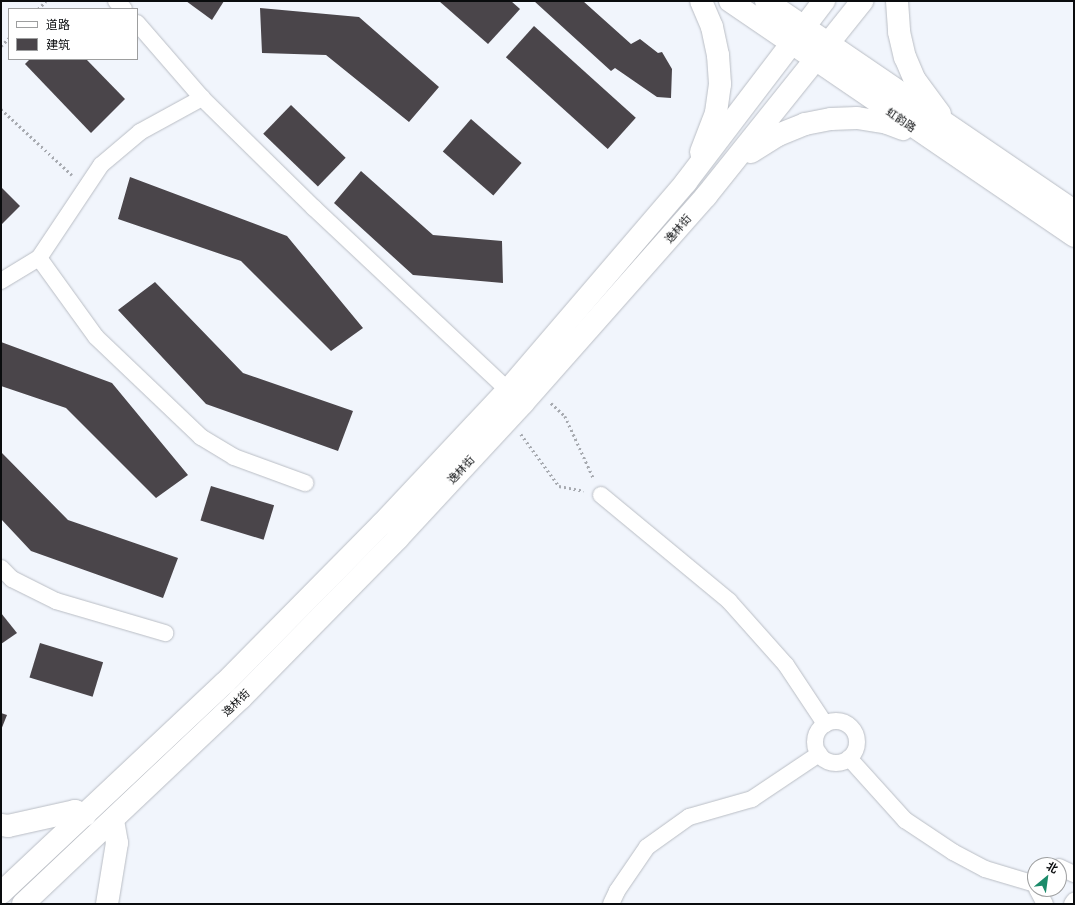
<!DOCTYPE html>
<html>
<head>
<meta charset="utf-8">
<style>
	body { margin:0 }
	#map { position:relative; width:1075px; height:905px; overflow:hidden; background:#f1f5fc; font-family:Manrope,"Noto Sans SC",sans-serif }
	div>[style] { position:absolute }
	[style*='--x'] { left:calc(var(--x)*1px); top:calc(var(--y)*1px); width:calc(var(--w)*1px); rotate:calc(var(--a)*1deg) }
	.building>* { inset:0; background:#4a454a; transform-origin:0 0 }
	.path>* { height:2.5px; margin-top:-1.25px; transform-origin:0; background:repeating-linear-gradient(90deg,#a7aab0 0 2px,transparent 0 5px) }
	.roads { filter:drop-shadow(0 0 1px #b9bdc4) drop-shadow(0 0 1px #b9bdc4) }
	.street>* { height:16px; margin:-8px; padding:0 8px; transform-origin:8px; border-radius:8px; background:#fff }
	.street>.ring { margin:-8px; padding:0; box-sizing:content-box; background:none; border:16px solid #fff; border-radius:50% }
	.secondary>* { height:22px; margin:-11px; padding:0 11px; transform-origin:11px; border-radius:11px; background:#fff }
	span { translate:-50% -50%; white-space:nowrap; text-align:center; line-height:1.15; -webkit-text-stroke:4px #fff; paint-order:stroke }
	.street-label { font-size:11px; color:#0a0c0e }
	.frame { position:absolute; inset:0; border:2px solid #0a0c0e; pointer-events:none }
	.legend { position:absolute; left:8px; top:8px; width:130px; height:52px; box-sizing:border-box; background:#fff; border:1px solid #9d9e9f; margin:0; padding:5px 7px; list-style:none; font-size:12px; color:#0a0c0e }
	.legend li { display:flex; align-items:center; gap:8px; height:20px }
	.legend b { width:20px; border:1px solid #9d9e9f }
	.north { position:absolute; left:1027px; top:857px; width:40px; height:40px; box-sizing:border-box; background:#fff; border:1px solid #9d9e9f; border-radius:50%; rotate:29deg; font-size:11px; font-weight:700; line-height:16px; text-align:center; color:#0a0c0e }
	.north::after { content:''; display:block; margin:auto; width:14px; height:18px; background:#1b8b6a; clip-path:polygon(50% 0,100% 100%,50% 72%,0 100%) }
</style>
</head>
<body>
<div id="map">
	<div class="building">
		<div style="clip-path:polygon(186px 1px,224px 1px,212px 20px)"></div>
		<div style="clip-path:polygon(439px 1px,511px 1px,520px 9px,488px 44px)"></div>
		<div style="clip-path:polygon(534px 1px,583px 1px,631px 44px,640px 39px,658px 53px,662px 52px,672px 69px,671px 98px,657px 97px,615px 68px,611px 71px)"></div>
		<div style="clip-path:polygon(260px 8px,359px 17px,439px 87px,409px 122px,326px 55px,262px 53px)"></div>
		<div style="left:534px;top:26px;width:137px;height:42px;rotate:42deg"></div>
		<div style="clip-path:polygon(30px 59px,86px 59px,125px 99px,91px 133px,25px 64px)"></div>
		<div style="left:291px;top:105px;width:76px;height:40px;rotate:44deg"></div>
		<div style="left:471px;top:119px;width:67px;height:43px;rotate:41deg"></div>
		<div style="clip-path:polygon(361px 171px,433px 235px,502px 241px,503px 283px,413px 275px,334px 203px)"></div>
		<div style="clip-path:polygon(130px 177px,287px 236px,363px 328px,331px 351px,241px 261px,118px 219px)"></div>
		<div style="clip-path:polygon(1px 187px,20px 206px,1px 225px)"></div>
		<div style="clip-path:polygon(155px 282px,243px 373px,353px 411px,338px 451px,206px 404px,118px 310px)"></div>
		<div style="clip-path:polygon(1px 342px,112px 383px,188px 475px,156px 498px,66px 408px,1px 386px)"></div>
		<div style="clip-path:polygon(1px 452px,68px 520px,178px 558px,163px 598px,31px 551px,1px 519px)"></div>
		<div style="left:211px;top:486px;width:66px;height:36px;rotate:17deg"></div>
		<div style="clip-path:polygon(1px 613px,17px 633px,1px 644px)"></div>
		<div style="left:40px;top:643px;width:66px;height:36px;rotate:17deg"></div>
		<div style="clip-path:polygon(1px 713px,7px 715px,1px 730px)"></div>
	</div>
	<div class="path">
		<div style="--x:38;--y:9;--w:11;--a:-45"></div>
		<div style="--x:1;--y:46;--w:11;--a:-45"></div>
		<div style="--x:1;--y:109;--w:97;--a:42.9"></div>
		<div style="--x:551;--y:403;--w:19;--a:43"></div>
		<div style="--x:565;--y:416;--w:69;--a:65.3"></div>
		<div style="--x:521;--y:434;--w:64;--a:53.8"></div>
		<div style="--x:559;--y:486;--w:25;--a:11"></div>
	</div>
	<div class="roads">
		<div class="street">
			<div style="--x:116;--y:1;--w:11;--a:45"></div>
			<div style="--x:137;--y:23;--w:99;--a:49.1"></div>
			<div style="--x:202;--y:98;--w:157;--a:44.5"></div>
			<div style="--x:314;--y:208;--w:276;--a:43.2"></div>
			<div style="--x:39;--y:258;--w:97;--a:54.2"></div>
			<div style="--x:96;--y:337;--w:145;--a:43.6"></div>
			<div style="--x:201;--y:437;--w:39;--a:31"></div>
			<div style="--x:234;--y:457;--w:76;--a:20.1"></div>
			<div style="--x:1;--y:281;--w:44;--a:-31.2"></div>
			<div style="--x:39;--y:258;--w:112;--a:-56.3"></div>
			<div style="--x:101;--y:165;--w:51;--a:-40.2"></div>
			<div style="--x:140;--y:132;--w:71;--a:-28.7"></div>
			<div style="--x:601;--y:495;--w:166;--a:39.6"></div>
			<div style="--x:729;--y:601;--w:86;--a:48.3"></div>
			<div style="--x:786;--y:665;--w:71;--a:56.5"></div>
			<div style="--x:1;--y:568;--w:16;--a:45"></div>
			<div style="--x:12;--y:579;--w:49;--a:26.6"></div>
			<div style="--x:56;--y:601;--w:114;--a:16.4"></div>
			<div class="ring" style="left:815px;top:721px;width:26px;height:26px"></div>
			<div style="--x:849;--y:758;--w:84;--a:47.9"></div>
			<div style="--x:905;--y:820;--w:58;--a:33.7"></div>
			<div style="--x:953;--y:852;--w:36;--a:28"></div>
			<div style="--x:985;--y:869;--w:52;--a:16.7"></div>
			<div style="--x:1059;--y:867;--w:17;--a:25"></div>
			<div style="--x:1037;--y:889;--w:17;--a:62"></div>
			<div style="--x:611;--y:904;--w:14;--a:-65"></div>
			<div style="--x:617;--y:891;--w:53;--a:-55.7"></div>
			<div style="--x:647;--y:847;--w:52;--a:-35.5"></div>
			<div style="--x:689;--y:817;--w:66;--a:-15.9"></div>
			<div style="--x:752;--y:799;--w:81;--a:-33.9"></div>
			<div style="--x:1072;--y:904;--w:4;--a:-56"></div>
		</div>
		<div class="secondary">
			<div style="--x:701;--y:1;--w:28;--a:67"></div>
			<div style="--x:712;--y:27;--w:29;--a:78"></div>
			<div style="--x:718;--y:55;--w:29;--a:86"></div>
			<div style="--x:720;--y:84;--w:29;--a:98"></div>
			<div style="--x:716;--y:113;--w:42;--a:111"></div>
			<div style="--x:730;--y:1;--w:417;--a:34.3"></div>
			<div style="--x:766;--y:1;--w:373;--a:34.3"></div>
			<div style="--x:897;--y:1;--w:31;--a:86"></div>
			<div style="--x:899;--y:32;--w:26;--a:77"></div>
			<div style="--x:905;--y:57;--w:25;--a:67"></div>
			<div style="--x:915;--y:80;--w:42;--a:53.7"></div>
			<div style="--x:751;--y:152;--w:32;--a:-32"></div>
			<div style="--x:778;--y:135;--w:29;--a:-22"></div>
			<div style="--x:805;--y:124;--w:26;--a:-11"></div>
			<div style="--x:831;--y:119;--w:26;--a:-2"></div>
			<div style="--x:857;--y:118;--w:30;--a:9"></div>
			<div style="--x:887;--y:123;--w:17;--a:21"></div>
			<div style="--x:1;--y:825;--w:7;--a:8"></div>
			<div style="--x:8;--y:826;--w:69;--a:-12.6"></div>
			<div style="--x:75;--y:811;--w:11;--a:22"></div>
			<div style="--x:1;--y:893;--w:307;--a:-43.2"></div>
			<div style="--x:225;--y:683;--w:223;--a:-45.4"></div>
			<div style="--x:382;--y:524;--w:184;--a:-46.8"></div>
			<div style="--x:508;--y:390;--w:274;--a:-49.4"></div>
			<div style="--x:686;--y:182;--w:228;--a:-52.7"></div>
			<div style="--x:23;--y:904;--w:300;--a:-43.4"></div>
			<div style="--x:241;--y:698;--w:224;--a:-45.5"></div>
			<div style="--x:398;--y:538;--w:184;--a:-47.2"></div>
			<div style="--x:523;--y:403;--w:276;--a:-48.5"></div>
			<div style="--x:706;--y:196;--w:250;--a:-51.3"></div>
			<div style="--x:107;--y:904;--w:62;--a:-80.7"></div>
			<div style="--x:117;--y:843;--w:23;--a:-100"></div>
		</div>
	</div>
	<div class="street-label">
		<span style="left:901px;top:120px;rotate:34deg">虹韵路</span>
		<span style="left:678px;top:229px;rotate:-49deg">逸林街</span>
		<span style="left:461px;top:470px;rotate:-47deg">逸林街</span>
		<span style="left:236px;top:703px;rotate:-44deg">逸林街</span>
	</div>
	<div class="frame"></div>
	<ul class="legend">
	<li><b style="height:5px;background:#fff"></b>道路</li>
	<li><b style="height:11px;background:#4a454a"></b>建筑</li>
	</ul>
	<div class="north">北</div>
</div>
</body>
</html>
